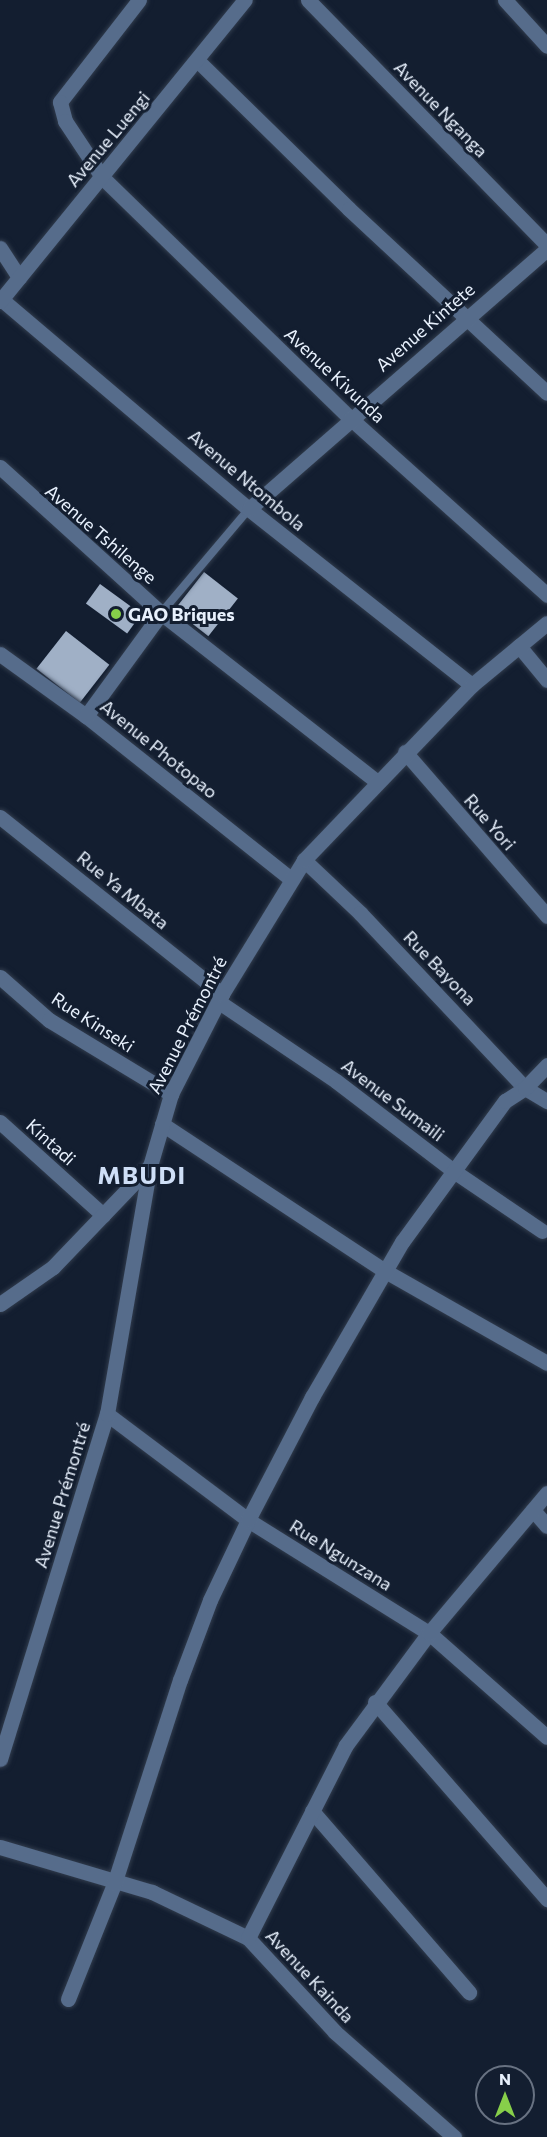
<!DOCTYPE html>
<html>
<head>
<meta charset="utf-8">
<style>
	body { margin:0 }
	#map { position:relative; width:547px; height:2137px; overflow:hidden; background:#131e30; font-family:Commissioner,sans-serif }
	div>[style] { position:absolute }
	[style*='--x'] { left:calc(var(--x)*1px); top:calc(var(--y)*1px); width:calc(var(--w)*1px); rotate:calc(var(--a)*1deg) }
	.building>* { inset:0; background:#a0b0c6; transform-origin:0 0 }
	.roads { filter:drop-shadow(0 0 2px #313c4d) drop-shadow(0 0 2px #313c4d) }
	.lane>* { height:8px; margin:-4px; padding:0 4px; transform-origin:4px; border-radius:4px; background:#566c8b }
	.street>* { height:15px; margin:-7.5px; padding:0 7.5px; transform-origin:7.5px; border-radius:7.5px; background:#566c8b }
	.dots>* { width:16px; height:16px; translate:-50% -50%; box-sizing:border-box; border:3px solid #131e30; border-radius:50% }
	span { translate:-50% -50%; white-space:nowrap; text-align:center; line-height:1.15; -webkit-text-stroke:6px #131e30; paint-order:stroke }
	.street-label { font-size:18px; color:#e8f1fd }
	.poi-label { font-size:18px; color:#e8f1fd; font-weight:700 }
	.left { translate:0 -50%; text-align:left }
	.district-label { font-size:24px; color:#cfdff7; font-weight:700; letter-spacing:1.5px }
	.north { position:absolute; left:475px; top:2065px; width:60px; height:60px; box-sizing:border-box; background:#131e30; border:2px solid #687282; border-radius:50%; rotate:0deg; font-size:16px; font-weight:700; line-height:24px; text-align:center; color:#e8f1fd }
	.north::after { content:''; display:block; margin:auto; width:21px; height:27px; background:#87cf4a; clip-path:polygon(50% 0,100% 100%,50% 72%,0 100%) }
</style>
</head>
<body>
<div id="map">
	<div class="building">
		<div style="left:204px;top:572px;width:43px;height:48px;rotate:38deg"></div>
		<div style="left:100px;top:584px;width:51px;height:24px;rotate:36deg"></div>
		<div style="left:66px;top:631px;width:55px;height:48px;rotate:38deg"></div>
	</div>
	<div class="roads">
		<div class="lane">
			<div style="--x:161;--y:613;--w:136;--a:-49.8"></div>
		</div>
		<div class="street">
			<div style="--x:139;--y:0;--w:129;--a:127.8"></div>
			<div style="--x:60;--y:102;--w:20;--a:75"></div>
			<div style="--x:65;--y:121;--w:67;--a:56.5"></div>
			<div style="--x:102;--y:177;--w:346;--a:44.2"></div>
			<div style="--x:350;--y:418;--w:265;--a:41.9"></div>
			<div style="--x:308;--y:0;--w:342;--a:45.7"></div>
			<div style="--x:505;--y:0;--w:62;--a:47.6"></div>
			<div style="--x:198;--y:61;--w:211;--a:44.4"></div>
			<div style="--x:349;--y:209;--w:270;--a:42.9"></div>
			<div style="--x:0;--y:248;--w:35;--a:57"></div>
			<div style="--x:1;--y:299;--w:325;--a:40.3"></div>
			<div style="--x:249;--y:509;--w:284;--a:38.3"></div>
			<div style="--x:0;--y:301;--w:388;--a:-50.9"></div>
			<div style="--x:0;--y:467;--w:217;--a:42.2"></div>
			<div style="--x:161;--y:613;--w:274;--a:38"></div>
			<div style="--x:249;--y:509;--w:395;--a:-41.1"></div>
			<div style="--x:519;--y:646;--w:44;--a:50.5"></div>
			<div style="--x:0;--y:654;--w:106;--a:35.8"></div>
			<div style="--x:86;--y:716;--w:262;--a:38.5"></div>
			<div style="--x:86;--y:716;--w:127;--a:-53.9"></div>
			<div style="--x:405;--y:752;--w:217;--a:49.1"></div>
			<div style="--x:0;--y:817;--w:284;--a:38.6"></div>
			<div style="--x:304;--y:860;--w:77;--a:43.4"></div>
			<div style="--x:360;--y:913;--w:241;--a:46.7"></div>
			<div style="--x:525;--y:1088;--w:26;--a:31"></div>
			<div style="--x:0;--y:977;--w:65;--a:41.3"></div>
			<div style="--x:49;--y:1020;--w:143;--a:31.2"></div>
			<div style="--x:219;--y:1002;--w:141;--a:34"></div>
			<div style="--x:336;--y:1081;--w:150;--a:37.4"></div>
			<div style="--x:455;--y:1172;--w:105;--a:34.1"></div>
			<div style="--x:0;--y:1122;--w:139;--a:42.1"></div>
			<div style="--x:162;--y:1124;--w:267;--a:33.4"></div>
			<div style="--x:385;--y:1271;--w:186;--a:29.6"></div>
			<div style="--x:0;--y:1304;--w:65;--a:-34.9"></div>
			<div style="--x:53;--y:1267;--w:140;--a:-46.2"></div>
			<div style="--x:107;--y:1414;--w:176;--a:36.9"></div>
			<div style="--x:248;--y:1520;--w:213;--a:32"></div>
			<div style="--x:429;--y:1633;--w:157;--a:41.4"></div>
			<div style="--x:533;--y:1510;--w:21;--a:49"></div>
			<div style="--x:375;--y:1702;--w:262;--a:48.9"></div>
			<div style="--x:0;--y:1759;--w:361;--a:-72.8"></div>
			<div style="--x:107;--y:1414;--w:252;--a:-80.2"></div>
			<div style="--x:150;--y:1166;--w:75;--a:-73.7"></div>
			<div style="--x:171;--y:1094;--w:112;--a:-63"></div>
			<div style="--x:222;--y:994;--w:157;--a:-58.5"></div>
			<div style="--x:304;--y:860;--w:243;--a:-46.2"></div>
			<div style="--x:472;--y:685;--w:97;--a:-39.6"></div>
			<div style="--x:312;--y:1811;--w:240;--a:49.1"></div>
			<div style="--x:0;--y:1847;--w:159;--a:16.5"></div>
			<div style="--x:152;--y:1892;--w:106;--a:25.6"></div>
			<div style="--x:248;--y:1938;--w:128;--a:47.2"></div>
			<div style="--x:335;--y:2032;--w:159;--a:41.4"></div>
			<div style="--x:248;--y:1938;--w:216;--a:-63.1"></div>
			<div style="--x:346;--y:1745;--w:139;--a:-53.5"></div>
			<div style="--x:429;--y:1633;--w:183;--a:-49.9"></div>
			<div style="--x:68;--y:1999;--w:124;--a:-68.2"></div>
			<div style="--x:114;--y:1884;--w:214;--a:-72.1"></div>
			<div style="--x:180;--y:1680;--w:85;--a:-69.4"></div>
			<div style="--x:210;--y:1600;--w:89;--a:-64.6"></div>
			<div style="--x:248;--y:1520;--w:139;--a:-62.5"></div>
			<div style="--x:312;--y:1397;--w:179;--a:-59.9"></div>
			<div style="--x:402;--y:1242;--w:175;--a:-53.9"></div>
			<div style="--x:505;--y:1101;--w:24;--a:-33"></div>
			<div style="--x:525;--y:1088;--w:32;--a:-46"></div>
		</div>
	</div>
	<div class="dots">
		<div style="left:116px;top:614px;background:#87cf4a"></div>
	</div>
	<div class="street-label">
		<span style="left:441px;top:109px;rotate:46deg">Avenue Nganga</span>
		<span style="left:108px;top:139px;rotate:-50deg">Avenue Luengi</span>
		<span style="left:425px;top:327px;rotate:-41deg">Avenue Kintete</span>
		<span style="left:335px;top:375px;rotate:43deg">Avenue Kivunda</span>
		<span style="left:247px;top:480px;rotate:40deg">Avenue Ntombola</span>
		<span style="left:101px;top:534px;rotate:41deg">Avenue Tshilenge</span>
		<span style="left:159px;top:749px;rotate:39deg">Avenue Photopao</span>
		<span style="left:490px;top:822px;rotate:49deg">Rue Yori</span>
		<span style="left:123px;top:890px;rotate:39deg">Rue Ya Mbata</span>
		<span style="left:440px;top:968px;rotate:46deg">Rue Bayona</span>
		<span style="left:93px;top:1022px;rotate:33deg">Rue Kinseki</span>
		<span style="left:187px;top:1025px;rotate:-63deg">Avenue Prémontré</span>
		<span style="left:393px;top:1100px;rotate:37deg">Avenue Sumaili</span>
		<span style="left:51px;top:1142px;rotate:42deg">Kintadi</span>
		<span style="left:62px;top:1495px;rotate:-73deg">Avenue Prémontré</span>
		<span style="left:341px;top:1555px;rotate:32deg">Rue Ngunzana</span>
		<span style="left:310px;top:1976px;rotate:47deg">Avenue Kainda</span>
	</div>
	<div class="poi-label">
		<span class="left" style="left:128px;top:614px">GAO Briques</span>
	</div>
	<div class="district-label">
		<span style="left:142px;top:1175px">MBUDI</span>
	</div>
	<div class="north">N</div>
</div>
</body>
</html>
